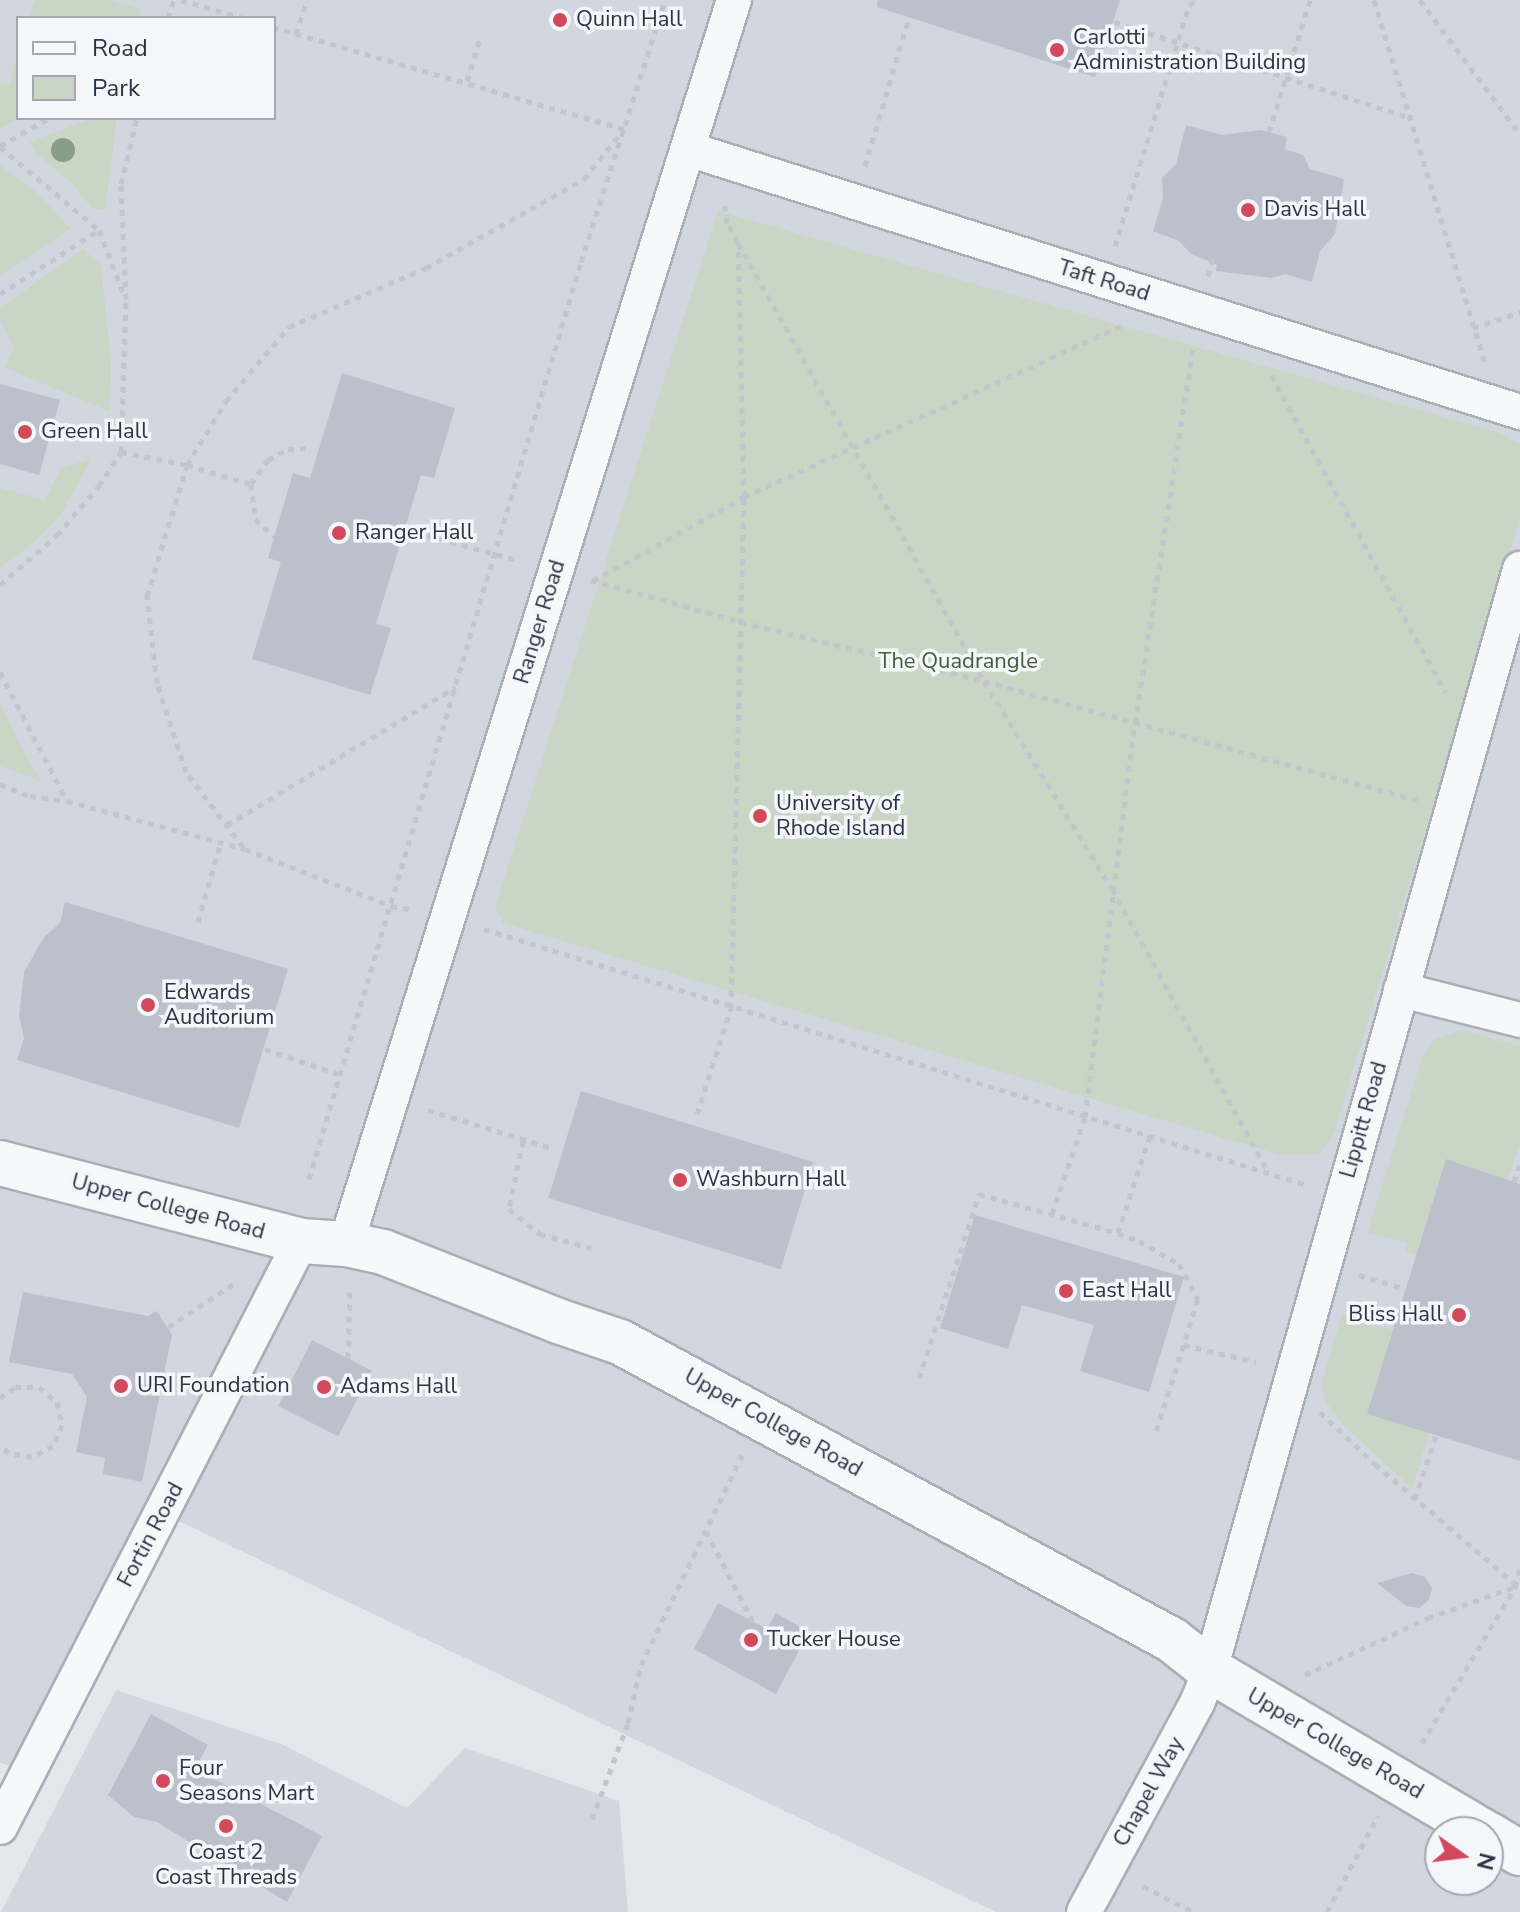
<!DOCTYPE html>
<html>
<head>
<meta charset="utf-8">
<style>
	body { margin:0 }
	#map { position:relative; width:1520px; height:1912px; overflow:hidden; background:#e4e7ec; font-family:"Nunito Sans",sans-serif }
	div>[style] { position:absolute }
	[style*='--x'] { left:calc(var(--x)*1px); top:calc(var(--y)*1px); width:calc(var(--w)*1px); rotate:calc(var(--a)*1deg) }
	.built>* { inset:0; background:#d2d6de }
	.green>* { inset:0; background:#c9d6c5 }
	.building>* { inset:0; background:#bbc0ca; transform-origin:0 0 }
	.path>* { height:5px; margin-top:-2.5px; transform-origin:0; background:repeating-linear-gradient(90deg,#c2c5cb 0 6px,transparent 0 12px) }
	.roads { filter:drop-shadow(2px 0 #a9aeb7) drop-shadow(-2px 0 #a9aeb7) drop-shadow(0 2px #a9aeb7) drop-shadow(0 -2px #a9aeb7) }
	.minor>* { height:34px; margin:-17px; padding:0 17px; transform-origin:17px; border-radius:17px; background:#f7f8fa }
	.tertiary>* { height:44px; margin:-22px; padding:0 22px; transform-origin:22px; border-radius:22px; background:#f7f8fa }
	.trees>* { width:24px; height:24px; margin:-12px; border-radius:50%; background:#899d89 }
	.dots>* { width:22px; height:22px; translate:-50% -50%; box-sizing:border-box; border:4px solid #f4f6f9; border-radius:50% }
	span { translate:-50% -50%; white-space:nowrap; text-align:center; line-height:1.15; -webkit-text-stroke:7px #f4f6f9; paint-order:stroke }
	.poi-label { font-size:22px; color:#2b3445 }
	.left { translate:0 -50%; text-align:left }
	.right { translate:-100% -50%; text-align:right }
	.street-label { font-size:22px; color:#2b3445 }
	.park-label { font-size:22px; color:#3f6138 }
	.legend { position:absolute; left:16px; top:16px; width:260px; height:104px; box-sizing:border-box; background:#f4f6f9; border:2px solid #a4a8b1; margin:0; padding:10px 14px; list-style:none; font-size:24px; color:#2b3445 }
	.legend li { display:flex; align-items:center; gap:16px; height:40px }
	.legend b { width:40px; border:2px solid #a4a8b1 }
	.north { position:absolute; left:1424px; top:1816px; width:80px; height:80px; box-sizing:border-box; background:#f4f6f9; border:2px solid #a4a8b1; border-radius:50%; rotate:104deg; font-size:22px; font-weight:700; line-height:32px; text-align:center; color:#2b3445 }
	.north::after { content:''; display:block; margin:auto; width:28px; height:36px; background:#d1495b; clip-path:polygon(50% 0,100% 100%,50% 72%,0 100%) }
</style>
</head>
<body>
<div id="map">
	<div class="built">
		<div style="clip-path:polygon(evenodd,0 0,1520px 0,1520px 1912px,996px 1912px,164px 1514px,26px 1774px,0 1762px,0 0,18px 18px,274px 18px,274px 118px,18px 118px,18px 18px,0 0,1440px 1832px,1488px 1832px,1488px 1880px,1440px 1880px,1440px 1832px)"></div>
		<div style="clip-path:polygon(116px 1690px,281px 1744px,407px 1808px,465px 1748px,619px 1801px,628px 1912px,1px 1912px)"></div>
	</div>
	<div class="green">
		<div style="clip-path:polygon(35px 0,109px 0,141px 9px,139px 18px,29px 18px)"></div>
		<div style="clip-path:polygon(18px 55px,20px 118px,0 128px,0 83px,9px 84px)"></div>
		<div style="clip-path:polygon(93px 118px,117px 118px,105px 210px,92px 208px,72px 183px,35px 153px,30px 142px)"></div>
		<div style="clip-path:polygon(0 165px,36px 192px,71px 229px,0 276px)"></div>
		<div style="clip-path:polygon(718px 211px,1500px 433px,1520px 444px,1520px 517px,1334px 1133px,1320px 1154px,1280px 1155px,503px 923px,495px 907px)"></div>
		<div style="clip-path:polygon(83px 249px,101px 265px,111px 363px,109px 411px,5px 368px,14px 347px,0 319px,0 308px)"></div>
		<div style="clip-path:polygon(91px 459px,61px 514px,34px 542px,0 568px,0 488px,45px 500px,61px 468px)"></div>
		<div style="clip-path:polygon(0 702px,17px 739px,40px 780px,0 766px)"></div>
		<div style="clip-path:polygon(1461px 1030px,1520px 1046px,1520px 1144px,1508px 1180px,1446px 1159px,1416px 1254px,1406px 1251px,1406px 1242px,1367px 1233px,1423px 1055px,1435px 1039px)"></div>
		<div style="clip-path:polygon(1342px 1315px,1393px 1330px,1429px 1433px,1412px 1488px,1342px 1424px,1325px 1400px,1321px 1384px)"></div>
	</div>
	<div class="building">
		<div style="clip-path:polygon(878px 0,1120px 0,1095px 77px,877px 7px)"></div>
		<div style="clip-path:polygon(1186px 125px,1222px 135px,1260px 130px,1287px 137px,1285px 149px,1303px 155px,1310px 169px,1344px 179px,1335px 234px,1320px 251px,1312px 282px,1285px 274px,1272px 278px,1216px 271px,1217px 265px,1190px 253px,1179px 241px,1153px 231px,1163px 198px,1162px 178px,1176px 164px)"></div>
		<div style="clip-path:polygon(342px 373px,455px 408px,434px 478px,421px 475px,376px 624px,391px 628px,370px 695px,252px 659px,281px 562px,268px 558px,293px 473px,310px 478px)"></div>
		<div style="clip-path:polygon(0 384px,60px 400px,39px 475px,0 464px)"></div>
		<div style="clip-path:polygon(65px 902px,288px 969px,239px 1128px,17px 1060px,24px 1038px,19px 1016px,24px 972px,44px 937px,60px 923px)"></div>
		<div style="left:581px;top:1091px;width:243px;height:112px;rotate:17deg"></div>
		<div style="clip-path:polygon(1446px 1159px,1520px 1184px,1520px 1461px,1367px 1414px)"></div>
		<div style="clip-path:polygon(975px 1215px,1184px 1277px,1149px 1392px,1080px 1371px,1094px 1325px,1022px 1305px,1008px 1349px,940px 1328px)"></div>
		<div style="clip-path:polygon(23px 1292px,148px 1316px,157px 1311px,172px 1335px,142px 1482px,103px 1474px,105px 1458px,76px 1452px,87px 1397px,72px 1374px,9px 1362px)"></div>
		<div style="left:312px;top:1340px;width:67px;height:74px;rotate:27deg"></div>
		<div style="clip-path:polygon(1412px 1573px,1425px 1577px,1432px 1588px,1429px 1600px,1419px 1608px,1406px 1606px,1377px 1583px)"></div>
		<div style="clip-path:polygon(718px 1603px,767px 1629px,776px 1613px,809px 1632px,776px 1694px,694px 1649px)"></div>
		<div style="clip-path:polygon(151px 1714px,208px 1745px,195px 1769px,322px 1836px,287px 1902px,157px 1822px,134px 1817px,108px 1795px)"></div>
	</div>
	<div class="path">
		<div style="--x:181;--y:0;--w:65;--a:16.2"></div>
		<div style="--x:1374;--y:0;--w:379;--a:73"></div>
		<div style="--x:1420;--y:0;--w:167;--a:53.3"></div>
		<div style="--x:168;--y:18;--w:19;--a:-72"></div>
		<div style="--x:1114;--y:22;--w:310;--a:17.9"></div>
		<div style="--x:296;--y:34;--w:36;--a:-72"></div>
		<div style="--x:467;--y:81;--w:48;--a:-73.1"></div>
		<div style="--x:1269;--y:132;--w:138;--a:-72.7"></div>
		<div style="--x:0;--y:146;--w:56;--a:-29.7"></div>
		<div style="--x:0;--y:147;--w:129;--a:40"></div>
		<div style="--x:99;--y:230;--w:70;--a:69"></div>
		<div style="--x:865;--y:166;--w:155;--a:-73.5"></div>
		<div style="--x:738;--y:243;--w:502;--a:60.68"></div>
		<div style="--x:984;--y:681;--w:244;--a:58.4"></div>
		<div style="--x:1112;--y:889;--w:323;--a:61.1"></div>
		<div style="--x:1115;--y:246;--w:252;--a:-72.9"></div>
		<div style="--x:1189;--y:5;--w:10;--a:-29"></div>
		<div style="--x:1208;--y:276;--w:23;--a:-75"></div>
		<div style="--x:0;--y:294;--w:118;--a:-32.9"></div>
		<div style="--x:1473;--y:328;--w:50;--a:-18.8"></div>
		<div style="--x:1271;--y:375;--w:362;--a:61.2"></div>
		<div style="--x:121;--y:452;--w:153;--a:-88.1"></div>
		<div style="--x:126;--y:299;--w:115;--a:-92.5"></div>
		<div style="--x:121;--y:184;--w:68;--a:-76.4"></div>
		<div style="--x:251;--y:484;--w:35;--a:83"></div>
		<div style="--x:255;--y:519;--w:26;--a:43"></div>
		<div style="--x:404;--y:529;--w:120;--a:15.4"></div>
		<div style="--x:591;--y:580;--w:156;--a:15.6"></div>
		<div style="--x:741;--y:622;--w:250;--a:13.6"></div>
		<div style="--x:984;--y:681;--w:449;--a:15.4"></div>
		<div style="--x:593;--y:581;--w:173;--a:-29.1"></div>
		<div style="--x:744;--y:497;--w:414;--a:-24.4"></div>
		<div style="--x:0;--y:585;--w:76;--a:-41.3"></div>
		<div style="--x:57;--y:535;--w:65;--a:-49.4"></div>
		<div style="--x:99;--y:486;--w:40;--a:-57.1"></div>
		<div style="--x:121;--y:452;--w:67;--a:11.1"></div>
		<div style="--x:187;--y:465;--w:67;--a:16.5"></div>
		<div style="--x:251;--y:484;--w:29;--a:-55"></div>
		<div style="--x:268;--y:460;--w:23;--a:-29"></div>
		<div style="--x:288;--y:449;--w:20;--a:-3"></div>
		<div style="--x:0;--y:672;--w:145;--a:62.6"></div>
		<div style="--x:0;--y:784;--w:32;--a:22"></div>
		<div style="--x:30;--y:796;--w:37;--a:8"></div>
		<div style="--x:67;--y:801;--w:184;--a:15.1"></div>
		<div style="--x:245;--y:849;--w:157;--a:21.3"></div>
		<div style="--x:391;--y:906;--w:22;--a:10"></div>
		<div style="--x:227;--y:825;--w:267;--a:-31.1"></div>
		<div style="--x:243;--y:847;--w:94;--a:-127.2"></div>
		<div style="--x:186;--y:772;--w:94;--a:-108"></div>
		<div style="--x:157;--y:683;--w:88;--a:-96.6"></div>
		<div style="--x:147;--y:596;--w:137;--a:-73"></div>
		<div style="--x:187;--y:465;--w:75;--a:-58.6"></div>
		<div style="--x:226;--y:401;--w:97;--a:-49.6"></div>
		<div style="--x:289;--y:327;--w:149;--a:-23.3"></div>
		<div style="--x:426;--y:268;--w:181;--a:-29.4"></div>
		<div style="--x:584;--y:179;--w:64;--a:-51.3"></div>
		<div style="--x:624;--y:129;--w:365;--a:-163.8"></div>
		<div style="--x:198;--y:922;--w:83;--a:-74"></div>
		<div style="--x:484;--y:929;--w:862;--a:17.28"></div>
		<div style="--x:265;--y:1049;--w:77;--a:18.9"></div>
		<div style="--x:428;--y:1110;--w:127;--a:17"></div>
		<div style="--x:549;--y:1147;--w:27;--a:-167"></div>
		<div style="--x:523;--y:1141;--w:69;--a:101.6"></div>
		<div style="--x:509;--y:1209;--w:40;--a:39"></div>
		<div style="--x:540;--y:1234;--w:53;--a:15.4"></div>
		<div style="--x:697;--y:1114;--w:111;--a:-72.2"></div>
		<div style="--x:731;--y:1008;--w:511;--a:-88.54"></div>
		<div style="--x:744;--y:497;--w:255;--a:-91.3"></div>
		<div style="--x:738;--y:242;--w:22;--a:-120"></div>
		<div style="--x:727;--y:223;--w:24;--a:-97"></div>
		<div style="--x:309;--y:1179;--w:956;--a:-73.48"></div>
		<div style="--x:581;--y:262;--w:275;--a:-72.2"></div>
		<div style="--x:1514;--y:1182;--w:20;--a:-72"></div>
		<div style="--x:1052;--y:1214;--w:102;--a:-71.2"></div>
		<div style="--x:1085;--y:1117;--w:397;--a:-82.8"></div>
		<div style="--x:1135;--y:723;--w:379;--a:-81.2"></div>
		<div style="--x:1118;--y:1233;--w:103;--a:-71.9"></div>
		<div style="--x:1359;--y:1275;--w:48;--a:16.9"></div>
		<div style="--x:168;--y:1327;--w:80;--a:-33.3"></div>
		<div style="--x:1184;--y:1345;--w:74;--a:13.3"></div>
		<div style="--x:348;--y:1358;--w:71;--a:-88.4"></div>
		<div style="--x:919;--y:1378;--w:194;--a:-71.9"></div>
		<div style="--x:979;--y:1194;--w:144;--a:15.7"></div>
		<div style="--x:1118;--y:1233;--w:22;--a:21"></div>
		<div style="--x:1139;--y:1241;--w:46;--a:29.9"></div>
		<div style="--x:1179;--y:1264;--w:40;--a:62"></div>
		<div style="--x:1198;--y:1299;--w:139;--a:107.5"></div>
		<div style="--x:0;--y:1398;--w:19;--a:-36"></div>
		<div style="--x:15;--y:1387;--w:24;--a:0"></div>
		<div style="--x:39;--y:1387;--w:23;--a:40"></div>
		<div style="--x:57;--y:1402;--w:24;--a:78"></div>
		<div style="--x:62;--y:1425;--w:23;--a:113"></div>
		<div style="--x:53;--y:1446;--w:24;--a:152"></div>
		<div style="--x:32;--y:1457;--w:23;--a:-170"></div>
		<div style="--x:9;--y:1453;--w:11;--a:-142"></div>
		<div style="--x:1320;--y:1412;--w:76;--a:43.4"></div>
		<div style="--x:1375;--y:1464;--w:191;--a:40.5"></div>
		<div style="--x:1415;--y:1499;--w:67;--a:-71.8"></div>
		<div style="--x:706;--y:1531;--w:102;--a:62.7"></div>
		<div style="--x:1305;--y:1675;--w:136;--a:-24.9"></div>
		<div style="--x:1428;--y:1618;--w:95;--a:-19.8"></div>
		<div style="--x:1422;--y:1743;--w:182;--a:-59.2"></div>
		<div style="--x:1515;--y:1587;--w:20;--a:-75"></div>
		<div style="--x:592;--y:1819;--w:103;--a:-69.4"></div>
		<div style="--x:628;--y:1723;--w:59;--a:-77.4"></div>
		<div style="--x:641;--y:1665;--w:233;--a:-64.3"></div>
		<div style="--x:1143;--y:1886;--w:56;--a:27.5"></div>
		<div style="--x:1327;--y:1912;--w:109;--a:-62"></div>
	</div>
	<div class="roads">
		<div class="minor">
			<div style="--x:688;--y:149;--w:873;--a:17.54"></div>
			<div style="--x:1401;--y:990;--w:123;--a:14.1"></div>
			<div style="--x:346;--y:1244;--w:1303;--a:-72.68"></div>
			<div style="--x:0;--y:1827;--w:659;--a:-62.81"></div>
			<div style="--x:1084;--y:1912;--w:238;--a:-61.6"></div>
			<div style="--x:1197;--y:1703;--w:35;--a:-68"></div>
			<div style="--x:1210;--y:1670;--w:1144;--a:-74.27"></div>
		</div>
		<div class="tertiary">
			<div style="--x:0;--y:1163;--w:311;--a:14.5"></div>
			<div style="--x:301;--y:1241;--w:45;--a:3.8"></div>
			<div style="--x:346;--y:1244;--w:38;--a:12"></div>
			<div style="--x:383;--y:1252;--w:188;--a:21.5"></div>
			<div style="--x:558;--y:1321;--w:65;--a:18.7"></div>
			<div style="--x:620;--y:1342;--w:627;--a:28.36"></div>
			<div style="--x:1172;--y:1640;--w:48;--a:38.3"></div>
			<div style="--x:1210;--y:1670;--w:318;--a:30.6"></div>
			<div style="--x:1488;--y:1834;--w:37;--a:31"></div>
		</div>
	</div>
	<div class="trees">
		<div style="left:63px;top:150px"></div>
	</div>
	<div class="dots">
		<div style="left:560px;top:20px;background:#d1495b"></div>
		<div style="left:1057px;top:50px;background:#d1495b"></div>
		<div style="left:1248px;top:210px;background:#d1495b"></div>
		<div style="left:25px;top:432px;background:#d1495b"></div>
		<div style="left:339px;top:533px;background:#d1495b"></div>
		<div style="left:760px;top:816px;background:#d1495b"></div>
		<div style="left:148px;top:1005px;background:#d1495b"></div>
		<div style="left:680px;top:1180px;background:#d1495b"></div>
		<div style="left:1066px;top:1291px;background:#d1495b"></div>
		<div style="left:1459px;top:1315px;background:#d1495b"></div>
		<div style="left:121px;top:1386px;background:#d1495b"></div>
		<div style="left:324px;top:1387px;background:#d1495b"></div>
		<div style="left:751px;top:1640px;background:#d1495b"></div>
		<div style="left:163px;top:1781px;background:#d1495b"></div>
		<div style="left:226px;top:1826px;background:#d1495b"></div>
	</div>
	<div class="poi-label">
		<span class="left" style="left:576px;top:20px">Quinn Hall</span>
		<span class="left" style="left:1073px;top:50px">Carlotti<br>Administration Building</span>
		<span class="left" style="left:1264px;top:210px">Davis Hall</span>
		<span class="left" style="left:41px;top:432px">Green Hall</span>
		<span class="left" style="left:355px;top:533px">Ranger Hall</span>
		<span class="left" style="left:776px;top:816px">University of<br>Rhode Island</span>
		<span class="left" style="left:164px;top:1005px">Edwards<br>Auditorium</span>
		<span class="left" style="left:696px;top:1180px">Washburn Hall</span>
		<span class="left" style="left:1082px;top:1291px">East Hall</span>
		<span class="right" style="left:1443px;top:1315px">Bliss Hall</span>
		<span class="left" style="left:137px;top:1386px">URI Foundation</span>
		<span class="left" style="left:340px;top:1387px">Adams Hall</span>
		<span class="left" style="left:767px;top:1640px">Tucker House</span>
		<span class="left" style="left:179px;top:1781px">Four<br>Seasons Mart</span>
		<span style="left:226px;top:1865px">Coast 2<br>Coast Threads</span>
	</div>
	<div class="street-label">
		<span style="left:1104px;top:281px;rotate:17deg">Taft Road</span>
		<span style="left:540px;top:622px;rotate:-73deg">Ranger Road</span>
		<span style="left:1364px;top:1120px;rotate:-74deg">Lippitt Road</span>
		<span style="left:168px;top:1207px;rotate:15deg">Upper College Road</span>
		<span style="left:773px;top:1423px;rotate:29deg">Upper College Road</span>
		<span style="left:151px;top:1535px;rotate:-62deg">Fortin Road</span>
		<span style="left:1335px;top:1744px;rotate:30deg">Upper College Road</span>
		<span style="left:1149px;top:1792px;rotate:-61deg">Chapel Way</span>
	</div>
	<div class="park-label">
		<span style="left:958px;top:662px">The Quadrangle</span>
	</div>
	<ul class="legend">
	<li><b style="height:10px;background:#f7f8fa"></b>Road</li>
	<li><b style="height:22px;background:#c9d6c5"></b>Park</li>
	</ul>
	<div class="north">N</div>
</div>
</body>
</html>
